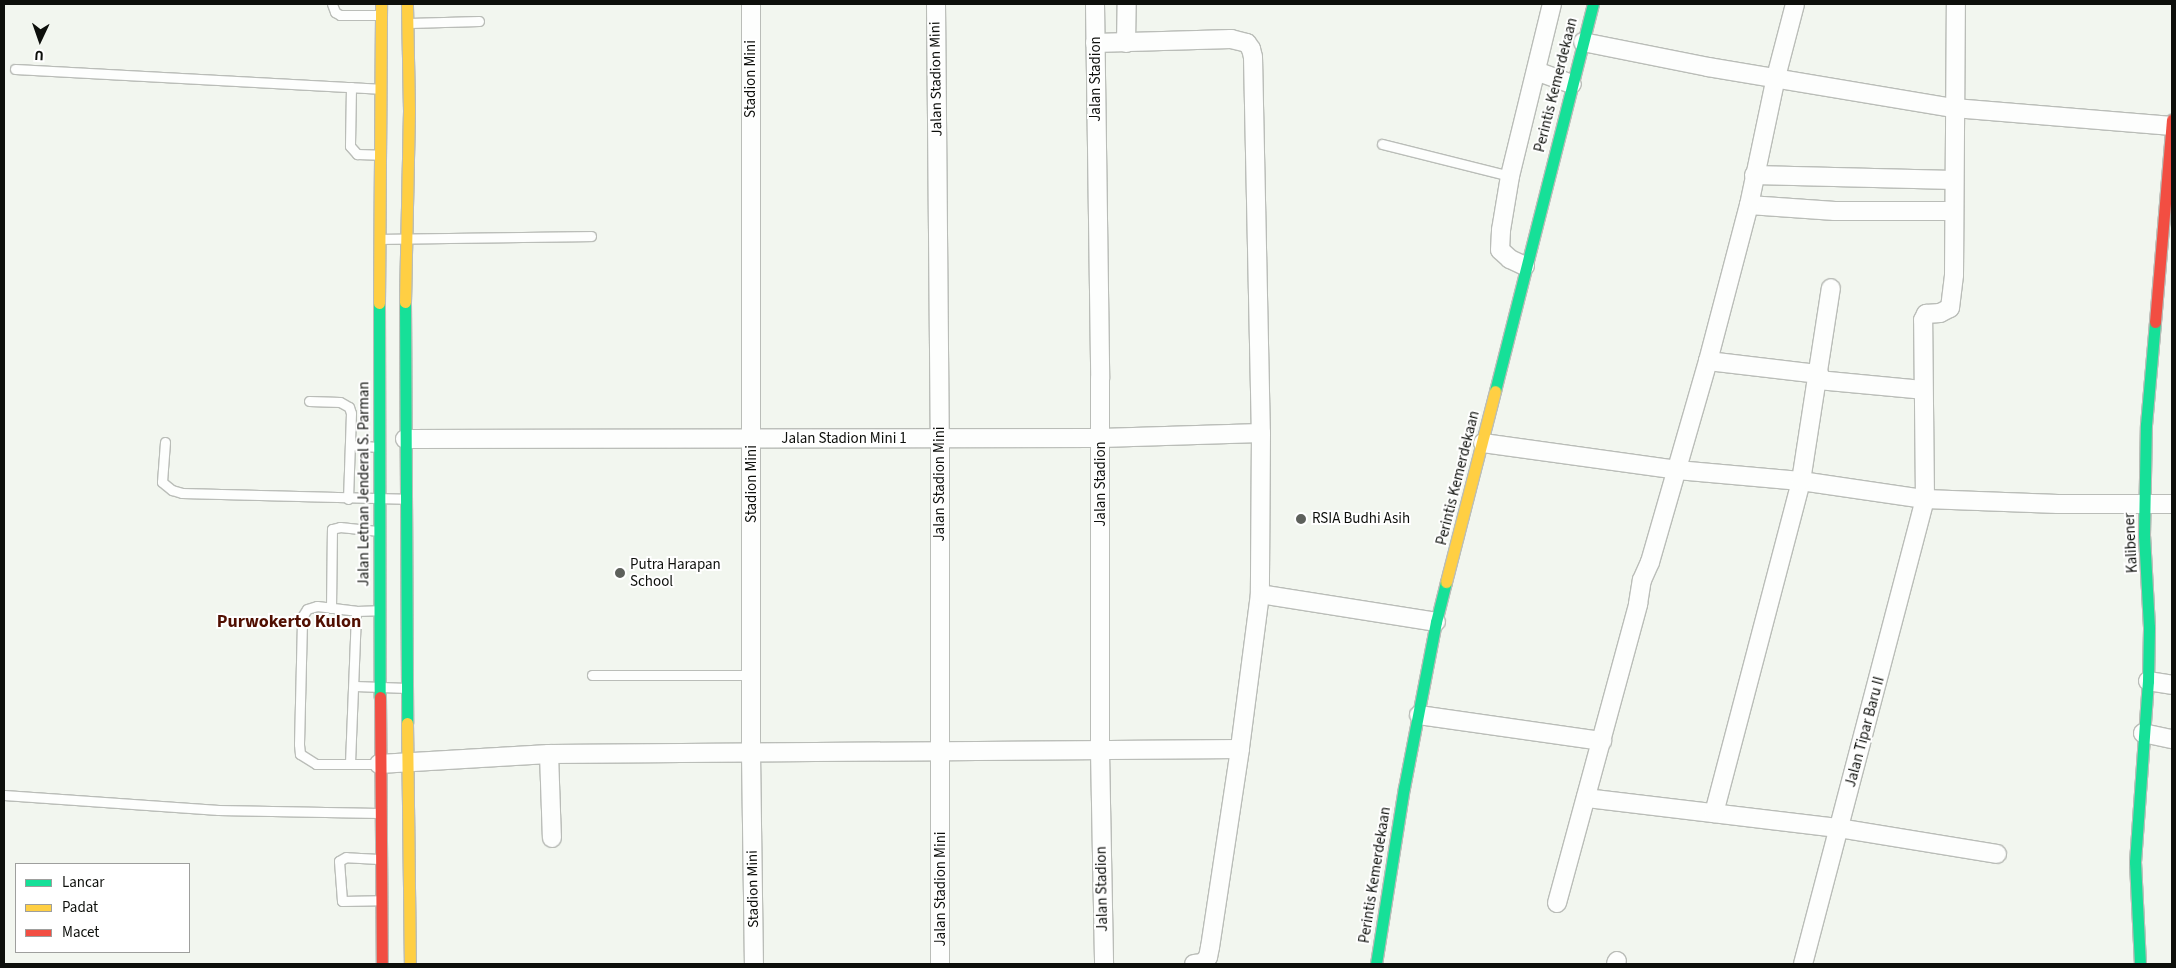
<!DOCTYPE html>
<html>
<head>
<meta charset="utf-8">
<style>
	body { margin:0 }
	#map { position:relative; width:2176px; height:968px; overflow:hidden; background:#f2f6ef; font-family:"Source Sans 3",sans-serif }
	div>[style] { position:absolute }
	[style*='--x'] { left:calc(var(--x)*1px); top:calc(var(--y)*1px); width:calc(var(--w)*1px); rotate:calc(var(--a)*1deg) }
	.roads { filter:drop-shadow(1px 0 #babdb8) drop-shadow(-1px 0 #babdb8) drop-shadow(0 1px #babdb8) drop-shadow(0 -1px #babdb8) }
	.lane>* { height:9px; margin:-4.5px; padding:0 4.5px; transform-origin:4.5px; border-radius:4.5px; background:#fdfefd }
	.street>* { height:18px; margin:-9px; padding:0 9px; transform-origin:9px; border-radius:9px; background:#fdfefd }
	.fast>* { height:11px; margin:-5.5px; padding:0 5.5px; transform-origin:5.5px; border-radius:5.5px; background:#16e098 }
	.slow>* { height:11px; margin:-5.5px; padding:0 5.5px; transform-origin:5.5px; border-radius:5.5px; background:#ffcf43 }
	.jam>* { height:11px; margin:-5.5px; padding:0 5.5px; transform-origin:5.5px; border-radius:5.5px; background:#f24e42 }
	.dots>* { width:14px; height:14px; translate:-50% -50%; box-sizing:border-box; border:2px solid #fff; border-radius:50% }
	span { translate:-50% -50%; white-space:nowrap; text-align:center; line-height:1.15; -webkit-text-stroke:4px #fff; paint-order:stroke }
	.street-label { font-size:15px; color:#0d0f0b }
	.poi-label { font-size:15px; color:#0d0f0b }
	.left { translate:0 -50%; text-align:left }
	.quarter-label { font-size:18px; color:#510f01; font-weight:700 }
	.frame { position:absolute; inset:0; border:5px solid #0d0f0b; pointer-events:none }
	.legend { position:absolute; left:15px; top:863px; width:175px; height:90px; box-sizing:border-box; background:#fff; border:1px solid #9e9f9d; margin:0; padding:6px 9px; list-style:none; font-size:15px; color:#0d0f0b }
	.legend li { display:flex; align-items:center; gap:10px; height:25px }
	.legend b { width:25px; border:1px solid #9e9f9d }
	.north { position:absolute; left:15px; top:15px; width:50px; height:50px; -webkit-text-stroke:4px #fff; paint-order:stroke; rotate:183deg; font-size:14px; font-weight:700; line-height:20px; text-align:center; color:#0d0f0b }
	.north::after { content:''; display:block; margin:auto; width:18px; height:22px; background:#0d0f0b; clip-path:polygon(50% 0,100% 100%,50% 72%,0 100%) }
</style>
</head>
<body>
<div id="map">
	<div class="roads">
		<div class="lane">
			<div style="--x:332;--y:4;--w:9;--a:69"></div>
			<div style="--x:335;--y:12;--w:6;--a:31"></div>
			<div style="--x:340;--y:15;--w:41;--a:0"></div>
			<div style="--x:409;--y:23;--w:70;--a:-1.6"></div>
			<div style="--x:15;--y:69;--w:365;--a:3.1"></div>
			<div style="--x:351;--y:87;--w:59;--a:91"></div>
			<div style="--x:350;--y:146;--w:11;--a:49"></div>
			<div style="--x:357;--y:154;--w:23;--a:2"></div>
			<div style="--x:1382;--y:144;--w:132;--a:14"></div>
			<div style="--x:380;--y:239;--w:211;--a:-0.8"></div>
			<div style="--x:309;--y:401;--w:31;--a:2"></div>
			<div style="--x:340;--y:402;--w:10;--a:29"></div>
			<div style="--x:349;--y:407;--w:6;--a:72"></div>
			<div style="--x:351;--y:413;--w:86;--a:92"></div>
			<div style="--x:165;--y:442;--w:40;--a:94.3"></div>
			<div style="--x:162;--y:482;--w:13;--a:39"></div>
			<div style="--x:172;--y:490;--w:10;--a:17"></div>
			<div style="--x:182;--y:493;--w:223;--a:1.5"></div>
			<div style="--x:350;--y:445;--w:28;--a:4"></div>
			<div style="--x:331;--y:608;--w:79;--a:-89.3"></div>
			<div style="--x:332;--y:529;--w:8;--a:-14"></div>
			<div style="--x:340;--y:527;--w:37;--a:6"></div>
			<div style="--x:592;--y:675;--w:159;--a:0"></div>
			<div style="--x:355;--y:686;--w:52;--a:2.2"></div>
			<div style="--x:350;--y:763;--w:152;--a:-87.7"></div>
			<div style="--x:379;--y:764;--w:63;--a:180"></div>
			<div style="--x:316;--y:764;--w:19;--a:-148"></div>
			<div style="--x:300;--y:754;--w:10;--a:-96"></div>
			<div style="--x:299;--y:744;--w:127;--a:-88.6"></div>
			<div style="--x:302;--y:617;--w:9;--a:-58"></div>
			<div style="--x:307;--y:609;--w:10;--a:-17"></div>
			<div style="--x:317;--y:606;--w:39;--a:7"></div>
			<div style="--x:356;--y:611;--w:23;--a:-2"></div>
			<div style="--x:4;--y:795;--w:215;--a:4"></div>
			<div style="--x:218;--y:810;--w:161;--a:1.1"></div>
			<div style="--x:379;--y:859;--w:33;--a:-177"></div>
			<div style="--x:346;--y:857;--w:8;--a:150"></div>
			<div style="--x:339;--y:861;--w:40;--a:85.7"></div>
			<div style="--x:342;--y:901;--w:39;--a:-1"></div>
		</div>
		<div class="street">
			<div style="--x:751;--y:4;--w:749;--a:90"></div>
			<div style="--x:751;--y:753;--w:211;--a:89.2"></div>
			<div style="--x:936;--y:4;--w:434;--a:89.5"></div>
			<div style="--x:940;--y:438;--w:526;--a:90"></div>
			<div style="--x:1095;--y:4;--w:375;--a:89.2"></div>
			<div style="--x:1100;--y:379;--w:372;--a:90"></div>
			<div style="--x:1100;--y:751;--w:213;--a:88.9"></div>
			<div style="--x:1583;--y:42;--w:127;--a:11.3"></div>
			<div style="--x:1708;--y:67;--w:249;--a:9.5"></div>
			<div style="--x:1954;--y:108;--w:219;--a:4.7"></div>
			<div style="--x:1095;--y:43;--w:136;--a:-1.7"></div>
			<div style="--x:1231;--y:39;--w:16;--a:14"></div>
			<div style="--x:1247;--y:43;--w:7;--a:56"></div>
			<div style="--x:1251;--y:49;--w:8;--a:76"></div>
			<div style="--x:1253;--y:57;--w:376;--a:88.8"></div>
			<div style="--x:1261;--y:433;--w:161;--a:90.4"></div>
			<div style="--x:1260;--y:594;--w:156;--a:97.4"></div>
			<div style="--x:1240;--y:749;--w:200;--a:98.6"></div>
			<div style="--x:1210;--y:947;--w:10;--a:101"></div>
			<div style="--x:1208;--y:957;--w:8;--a:130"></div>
			<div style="--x:1203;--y:963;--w:9;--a:174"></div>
			<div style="--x:1126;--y:43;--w:39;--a:-89"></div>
			<div style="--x:1536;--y:71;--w:38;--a:20"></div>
			<div style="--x:1754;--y:175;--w:200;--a:1.4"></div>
			<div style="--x:1749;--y:205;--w:86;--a:4"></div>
			<div style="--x:1835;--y:211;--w:119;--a:0"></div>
			<div style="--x:1525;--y:266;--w:17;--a:-155"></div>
			<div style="--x:1510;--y:259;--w:13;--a:-138"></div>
			<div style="--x:1500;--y:250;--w:20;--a:-87"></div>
			<div style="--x:1501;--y:230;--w:55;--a:-80.5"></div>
			<div style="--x:1510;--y:176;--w:177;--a:-76.3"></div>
			<div style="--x:1708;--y:361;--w:112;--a:6.7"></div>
			<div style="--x:1818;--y:380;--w:105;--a:5.4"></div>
			<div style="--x:405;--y:439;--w:696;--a:-0.08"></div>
			<div style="--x:1101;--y:438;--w:160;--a:-1.8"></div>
			<div style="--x:1483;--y:443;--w:196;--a:7.9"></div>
			<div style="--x:1677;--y:470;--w:124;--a:5.1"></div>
			<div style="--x:1801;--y:481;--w:125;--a:8.3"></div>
			<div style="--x:1925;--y:499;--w:133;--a:2.2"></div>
			<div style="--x:2058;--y:504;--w:114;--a:0"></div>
			<div style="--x:1260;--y:594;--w:178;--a:9"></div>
			<div style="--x:2148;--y:681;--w:24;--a:9"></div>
			<div style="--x:1419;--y:715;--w:185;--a:8.1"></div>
			<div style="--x:2143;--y:733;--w:30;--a:12"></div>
			<div style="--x:549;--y:754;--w:84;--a:88"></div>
			<div style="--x:379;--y:764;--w:170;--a:-3.4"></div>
			<div style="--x:549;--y:754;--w:691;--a:-0.41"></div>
			<div style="--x:1586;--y:798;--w:255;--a:6.8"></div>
			<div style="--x:1839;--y:828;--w:160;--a:9.3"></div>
			<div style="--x:1714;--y:813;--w:343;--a:-75.3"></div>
			<div style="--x:1801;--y:481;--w:195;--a:-81.2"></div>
			<div style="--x:1557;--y:903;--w:310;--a:-74.8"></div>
			<div style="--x:1638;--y:604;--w:24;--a:-81"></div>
			<div style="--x:1642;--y:580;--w:20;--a:-66"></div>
			<div style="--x:1650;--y:562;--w:209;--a:-73.9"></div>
			<div style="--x:1708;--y:361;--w:161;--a:-75.3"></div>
			<div style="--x:1749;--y:205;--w:131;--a:-78.1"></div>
			<div style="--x:1776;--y:77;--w:75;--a:-75.4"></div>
			<div style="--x:1616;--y:964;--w:3;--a:-72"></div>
			<div style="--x:1803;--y:964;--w:481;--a:-75.3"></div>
			<div style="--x:1925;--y:499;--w:179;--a:-90.6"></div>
			<div style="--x:1923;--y:320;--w:7;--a:-63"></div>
			<div style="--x:1926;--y:314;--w:14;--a:-4"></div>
			<div style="--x:1940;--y:313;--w:11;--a:-27"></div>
			<div style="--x:1950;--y:308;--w:33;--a:-83"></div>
			<div style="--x:1954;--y:275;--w:271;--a:-89.6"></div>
		</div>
		<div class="fast">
			<div style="--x:405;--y:302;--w:421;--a:89.7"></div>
			<div style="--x:379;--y:303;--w:394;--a:89.9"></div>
			<div style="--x:1495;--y:391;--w:399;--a:-75.8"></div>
			<div style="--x:1376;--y:964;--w:178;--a:-81"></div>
			<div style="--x:1404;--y:788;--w:169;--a:-79.1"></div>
			<div style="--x:1436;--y:622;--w:41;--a:-76"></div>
			<div style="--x:2140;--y:964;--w:102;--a:-92.8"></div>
			<div style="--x:2135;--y:862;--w:181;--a:-85.9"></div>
			<div style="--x:2148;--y:681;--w:54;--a:-88.9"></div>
			<div style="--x:2149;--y:627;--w:92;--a:-93.1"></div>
			<div style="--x:2144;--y:535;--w:110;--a:-89"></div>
			<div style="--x:2146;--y:425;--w:103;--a:-85"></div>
		</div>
		<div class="slow">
			<div style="--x:405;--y:302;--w:192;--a:-88.8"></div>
			<div style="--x:409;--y:110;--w:106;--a:-91.1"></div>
			<div style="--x:379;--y:303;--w:299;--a:-89.6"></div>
			<div style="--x:1446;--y:582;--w:197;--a:-75.6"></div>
			<div style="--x:407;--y:723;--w:241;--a:89.3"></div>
		</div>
		<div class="jam">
			<div style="--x:2155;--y:322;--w:203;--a:-85.2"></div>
			<div style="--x:380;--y:697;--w:267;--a:89.6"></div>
		</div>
	</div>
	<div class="dots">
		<div style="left:1301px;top:519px;background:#5d605b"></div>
		<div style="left:620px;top:573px;background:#5d605b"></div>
	</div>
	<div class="street-label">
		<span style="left:751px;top:79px;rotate:-90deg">Stadion Mini</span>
		<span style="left:936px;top:79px;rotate:-91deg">Jalan Stadion Mini</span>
		<span style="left:1096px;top:79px;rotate:-90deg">Jalan Stadion</span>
		<span style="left:1556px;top:85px;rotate:-76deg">Perintis Kemerdekaan</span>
		<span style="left:844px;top:439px">Jalan Stadion Mini 1</span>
		<span style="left:1458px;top:478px;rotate:-76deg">Perintis Kemerdekaan</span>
		<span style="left:364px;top:484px;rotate:-90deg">Jalan Letnan Jenderal S. Parman</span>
		<span style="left:752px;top:484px;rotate:-90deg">Stadion Mini</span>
		<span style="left:940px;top:484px;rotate:-90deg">Jalan Stadion Mini</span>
		<span style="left:1101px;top:484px;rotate:-90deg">Jalan Stadion</span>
		<span style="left:2131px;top:543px;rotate:-93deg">Kalibener</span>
		<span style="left:1865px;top:732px;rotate:-75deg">Jalan Tipar Baru II</span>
		<span style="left:1375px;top:875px;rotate:-81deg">Perintis Kemerdekaan</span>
		<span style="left:753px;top:889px;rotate:-91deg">Stadion Mini</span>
		<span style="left:941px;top:889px;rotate:-90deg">Jalan Stadion Mini</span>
		<span style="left:1102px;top:889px;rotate:-91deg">Jalan Stadion</span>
	</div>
	<div class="poi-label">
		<span class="left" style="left:1312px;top:519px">RSIA Budhi Asih</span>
		<span class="left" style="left:630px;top:573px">Putra Harapan<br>School</span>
	</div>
	<div class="quarter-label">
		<span style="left:289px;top:622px">Purwokerto Kulon</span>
	</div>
	<div class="frame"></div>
	<ul class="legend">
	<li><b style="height:6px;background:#16e098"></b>Lancar</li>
	<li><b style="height:6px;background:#ffcf43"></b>Padat</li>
	<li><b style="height:6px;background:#f24e42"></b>Macet</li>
	</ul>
	<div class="north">U</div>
</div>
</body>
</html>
